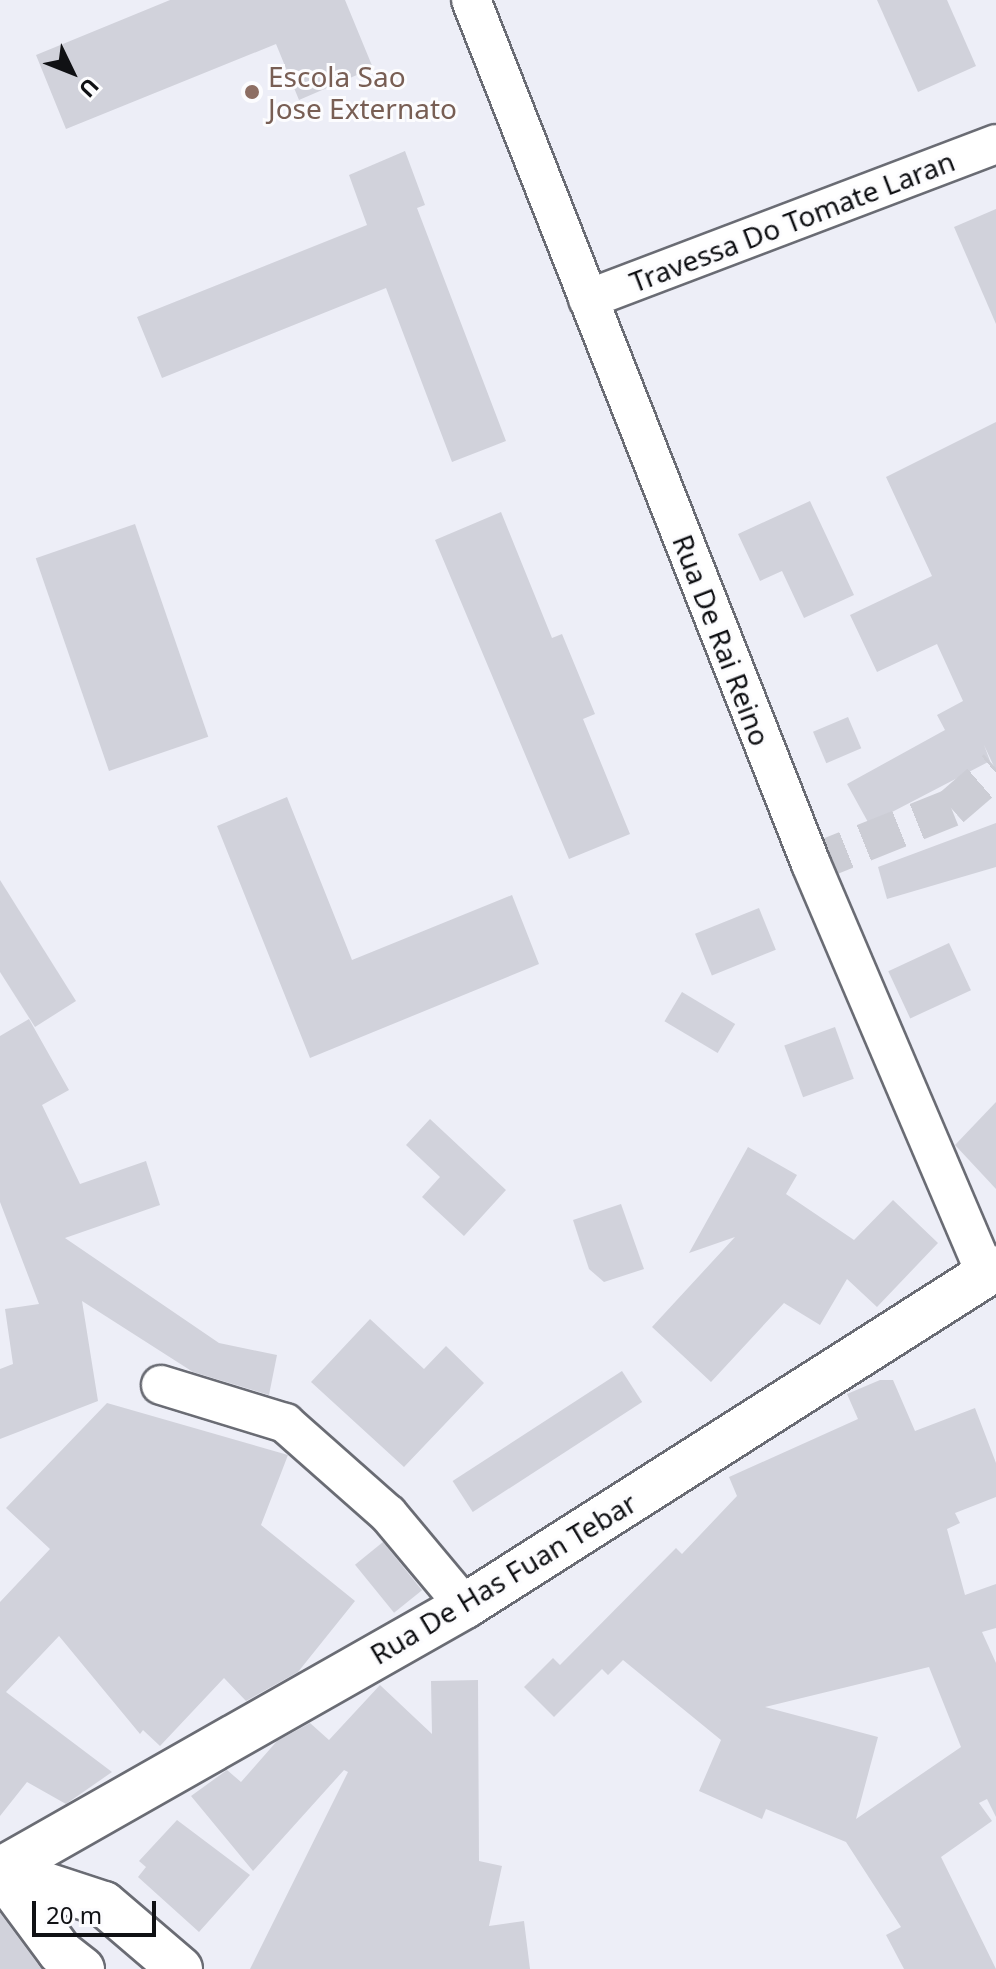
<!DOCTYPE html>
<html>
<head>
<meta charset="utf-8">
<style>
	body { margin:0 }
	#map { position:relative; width:996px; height:1969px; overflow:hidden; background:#edeef7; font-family:"Noto Sans",sans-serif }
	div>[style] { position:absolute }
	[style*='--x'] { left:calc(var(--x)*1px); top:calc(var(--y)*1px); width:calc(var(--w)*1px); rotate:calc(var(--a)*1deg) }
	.building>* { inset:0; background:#d1d2db; transform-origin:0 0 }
	.minor-tunnel>* { height:38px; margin-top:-19px; transform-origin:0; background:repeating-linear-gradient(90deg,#cccdd5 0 38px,transparent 0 57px) }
	.roads { filter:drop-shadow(2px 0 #6a6c74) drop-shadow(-2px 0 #6a6c74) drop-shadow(0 2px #6a6c74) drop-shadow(0 -2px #6a6c74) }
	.minor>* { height:38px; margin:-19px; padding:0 19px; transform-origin:19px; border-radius:19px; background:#fff }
	.tertiary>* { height:44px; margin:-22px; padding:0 22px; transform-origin:22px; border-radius:22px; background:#fff }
	.secondary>* { height:44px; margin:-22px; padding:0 22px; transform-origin:22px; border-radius:22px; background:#fff }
	.dots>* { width:22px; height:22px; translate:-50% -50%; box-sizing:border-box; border:4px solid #fcfcfe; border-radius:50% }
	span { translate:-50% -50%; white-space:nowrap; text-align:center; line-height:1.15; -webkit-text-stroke:6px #fcfcfe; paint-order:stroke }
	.education-label { font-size:28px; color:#785e54 }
	.left { translate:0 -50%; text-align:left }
	.street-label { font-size:28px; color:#101114 }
	.north { position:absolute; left:32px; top:32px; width:80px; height:80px; -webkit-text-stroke:6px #fcfcfe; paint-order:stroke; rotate:133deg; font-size:22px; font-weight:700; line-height:32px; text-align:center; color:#101114 }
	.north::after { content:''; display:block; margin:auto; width:28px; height:36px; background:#101114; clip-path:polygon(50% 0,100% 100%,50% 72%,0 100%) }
	.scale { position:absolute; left:32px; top:1901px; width:124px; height:36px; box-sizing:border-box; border:4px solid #101114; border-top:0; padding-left:10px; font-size:24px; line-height:28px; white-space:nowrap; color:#101114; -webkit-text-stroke:6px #fcfcfe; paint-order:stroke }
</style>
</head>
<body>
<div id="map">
	<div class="building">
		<div style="clip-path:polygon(170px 0,345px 0,373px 68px,299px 100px,276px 44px,66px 129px,36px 55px)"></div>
		<div style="clip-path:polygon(877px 0,947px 0,976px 66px,918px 92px)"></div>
		<div style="clip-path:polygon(405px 151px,425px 205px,417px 208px,506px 441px,452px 462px,386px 288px,162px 378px,137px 317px,367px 225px,349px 175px)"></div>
		<div style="clip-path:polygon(996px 209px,996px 324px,954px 227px)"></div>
		<div style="clip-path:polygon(996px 422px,996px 771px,984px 745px,990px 761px,869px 824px,847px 784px,945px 730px,937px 715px,963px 701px,937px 644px,877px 672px,850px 615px,932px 576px,886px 477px)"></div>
		<div style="clip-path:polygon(810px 501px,854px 595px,804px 618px,782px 571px,760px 581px,738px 534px)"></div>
		<div style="clip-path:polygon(501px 512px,552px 638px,562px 634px,595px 714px,583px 719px,630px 834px,569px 859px,435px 540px)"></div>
		<div style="left:135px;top:524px;width:225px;height:105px;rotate:71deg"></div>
		<div style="left:848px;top:717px;width:34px;height:38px;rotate:67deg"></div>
		<div style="clip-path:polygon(287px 797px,352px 960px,512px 895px,539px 964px,310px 1058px,217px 826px)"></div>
		<div style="clip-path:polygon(996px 823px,996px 867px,887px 899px,878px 867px)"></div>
		<div style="clip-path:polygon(0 880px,76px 1001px,35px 1027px,0 972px)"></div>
		<div style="left:759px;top:908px;width:45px;height:69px;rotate:68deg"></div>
		<div style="left:949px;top:943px;width:52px;height:67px;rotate:65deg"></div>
		<div style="left:682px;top:992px;width:62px;height:34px;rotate:31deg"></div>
		<div style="clip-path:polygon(29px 1019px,69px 1090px,42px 1105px,80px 1184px,146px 1161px,160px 1205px,65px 1238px,219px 1343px,277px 1355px,269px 1395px,193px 1372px,82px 1301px,98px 1401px,0 1439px,0 1369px,13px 1364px,5px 1309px,39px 1304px,0 1202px,0 1036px)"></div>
		<div style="left:835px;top:1027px;width:55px;height:54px;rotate:70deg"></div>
		<div style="clip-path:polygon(996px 1102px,996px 1189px,955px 1145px)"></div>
		<div style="clip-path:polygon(430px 1119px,506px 1190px,464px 1236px,422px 1197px,440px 1177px,406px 1145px)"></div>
		<div style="clip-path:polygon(748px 1147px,797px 1175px,786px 1194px,854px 1240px,893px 1200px,938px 1243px,877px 1307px,847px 1279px,820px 1325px,784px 1303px,711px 1382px,652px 1327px,735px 1237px,689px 1253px)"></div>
		<div style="clip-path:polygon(621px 1204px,644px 1269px,604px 1282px,589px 1269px,573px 1220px)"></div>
		<div style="clip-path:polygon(370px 1319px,424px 1369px,446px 1346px,484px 1383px,404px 1467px,311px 1382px)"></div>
		<div style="left:622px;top:1371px;width:37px;height:202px;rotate:57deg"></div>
		<div style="clip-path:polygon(evenodd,880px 1380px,893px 1380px,915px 1431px,975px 1408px,996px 1463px,996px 1497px,955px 1513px,960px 1523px,947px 1529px,965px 1595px,996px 1584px,996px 1628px,982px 1632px,996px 1663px,996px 1817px,987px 1799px,979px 1803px,992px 1821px,941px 1857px,996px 1969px,904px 1969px,886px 1935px,901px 1927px,846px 1842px,766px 1809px,762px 1819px,699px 1791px,721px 1740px,623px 1660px,608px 1675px,602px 1669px,554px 1717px,524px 1687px,553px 1658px,560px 1665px,676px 1548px,682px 1554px,737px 1496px,729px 1477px,858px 1419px,847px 1394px,880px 1380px,929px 1667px,961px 1747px,856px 1819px,878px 1737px,765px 1707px,929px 1667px)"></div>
		<div style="clip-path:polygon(107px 1403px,288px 1455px,261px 1525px,355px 1601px,298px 1672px,246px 1701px,224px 1678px,160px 1746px,143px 1730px,140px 1734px,59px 1636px,6px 1692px,112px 1772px,66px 1804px,27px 1782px,0 1816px,0 1602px,50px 1549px,6px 1508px)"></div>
		<div style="left:383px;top:1542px;width:62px;height:36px;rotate:51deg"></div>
		<div style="clip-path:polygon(478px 1680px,479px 1861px,502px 1866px,489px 1926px,524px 1921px,530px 1969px,250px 1969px,348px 1772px,344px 1770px,253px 1871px,191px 1796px,227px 1770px,241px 1782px,277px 1741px,310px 1723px,329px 1740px,380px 1685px,432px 1734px,431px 1681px)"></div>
		<div style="clip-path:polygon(177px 1820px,250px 1875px,199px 1932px,138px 1877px,146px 1867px,139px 1861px)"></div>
		<div style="clip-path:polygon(0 1913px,40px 1967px,42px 1969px,0 1969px)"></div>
	</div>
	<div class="minor-tunnel">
		<div style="--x:811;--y:864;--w:151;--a:-21.8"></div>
		<div style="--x:951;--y:808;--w:60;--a:-40.9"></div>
	</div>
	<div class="roads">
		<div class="minor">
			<div style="--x:471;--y:0;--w:928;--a:68.52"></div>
			<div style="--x:811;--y:864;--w:446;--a:66.9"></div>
			<div style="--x:588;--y:299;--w:436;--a:-20.8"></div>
			<div style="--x:161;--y:1385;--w:130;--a:17"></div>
			<div style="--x:285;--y:1423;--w:137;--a:41.5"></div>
			<div style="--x:388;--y:1514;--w:120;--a:50.1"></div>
		</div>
		<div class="tertiary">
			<div style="--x:0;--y:1870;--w:535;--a:-29.59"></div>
			<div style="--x:465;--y:1606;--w:629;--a:-32.48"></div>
		</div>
		<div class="secondary">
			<div style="--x:0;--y:1870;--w:109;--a:18.1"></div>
			<div style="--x:104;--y:1904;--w:100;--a:40.5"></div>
			<div style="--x:0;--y:1871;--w:101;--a:53.5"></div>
			<div style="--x:60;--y:1952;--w:28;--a:38"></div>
		</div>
	</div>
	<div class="dots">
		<div style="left:252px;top:92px;background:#8d6e63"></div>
	</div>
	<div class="education-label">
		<span class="left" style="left:268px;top:92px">Escola Sao<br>Jose Externato</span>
	</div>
	<div class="street-label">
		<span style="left:792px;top:221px;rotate:-21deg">Travessa Do Tomate Laran</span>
		<span style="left:722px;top:640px;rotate:69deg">Rua De Rai Reino</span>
		<span style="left:503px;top:1578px;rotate:-31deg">Rua De Has Fuan Tebar</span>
	</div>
	<div class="north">U</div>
	<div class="scale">20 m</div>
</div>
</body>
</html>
